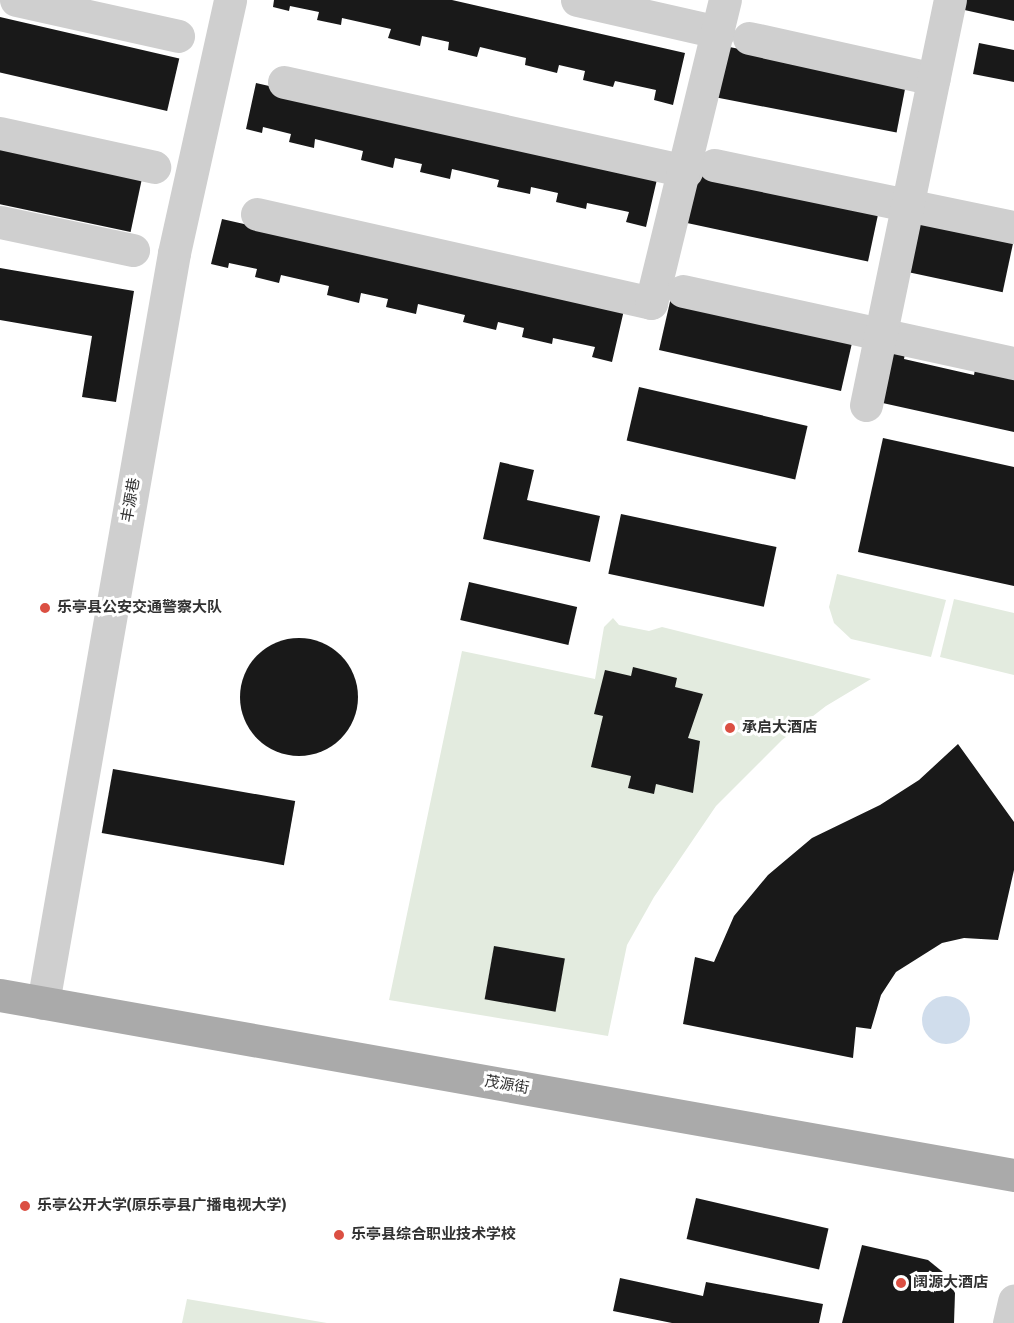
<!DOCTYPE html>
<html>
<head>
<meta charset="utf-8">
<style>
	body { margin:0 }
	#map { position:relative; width:1014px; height:1323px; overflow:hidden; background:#fff; font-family:"Fira Sans Condensed","Noto Sans SC",sans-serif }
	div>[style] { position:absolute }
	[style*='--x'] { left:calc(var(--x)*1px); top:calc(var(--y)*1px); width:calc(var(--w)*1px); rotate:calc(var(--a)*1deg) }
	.green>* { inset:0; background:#e3ebdf }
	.water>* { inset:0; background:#d0ddec }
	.round { border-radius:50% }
	.building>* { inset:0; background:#191919; transform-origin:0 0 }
	.minor>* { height:33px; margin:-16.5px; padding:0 16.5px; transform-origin:16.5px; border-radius:16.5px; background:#cfcfcf }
	.major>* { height:33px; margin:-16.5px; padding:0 16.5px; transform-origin:16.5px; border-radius:16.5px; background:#aaa }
	.dots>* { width:16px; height:16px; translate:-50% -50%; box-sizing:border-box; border:3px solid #fff; border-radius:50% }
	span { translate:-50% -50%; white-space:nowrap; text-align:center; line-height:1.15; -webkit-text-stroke:6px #fff; paint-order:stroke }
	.street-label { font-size:15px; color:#323232 }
	.poi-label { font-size:15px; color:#323232; font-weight:700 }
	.left { translate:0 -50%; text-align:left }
</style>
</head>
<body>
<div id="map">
	<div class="green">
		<div style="clip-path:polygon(837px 574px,946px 600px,931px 657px,851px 639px,834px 623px,829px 607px)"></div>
		<div style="clip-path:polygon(954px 599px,1014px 613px,1014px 675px,940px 657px)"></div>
		<div style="clip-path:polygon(613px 618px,619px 625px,649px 631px,662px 627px,871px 679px,826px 706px,782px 740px,716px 806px,654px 897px,627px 945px,608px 1036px,389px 1000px,462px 651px,595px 679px,604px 627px)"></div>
		<div style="clip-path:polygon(187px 1299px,327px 1323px,182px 1323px)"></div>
	</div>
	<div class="water">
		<div class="round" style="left:922px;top:996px;width:48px;height:48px"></div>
	</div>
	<div class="building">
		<div style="clip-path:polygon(274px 0,452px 0,685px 53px,673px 105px,654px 100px,656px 90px,615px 81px,613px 87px,583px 80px,585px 71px,559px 65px,557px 73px,525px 65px,526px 58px,480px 47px,477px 57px,448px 50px,449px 42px,422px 36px,420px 46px,388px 38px,391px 29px,342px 18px,341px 25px,317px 20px,319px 12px,290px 6px,289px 11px,273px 7px)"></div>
		<div style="clip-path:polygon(962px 0,1014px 0,1014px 21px,960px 9px)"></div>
		<div style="left:0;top:17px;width:184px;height:54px;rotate:13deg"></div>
		<div style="clip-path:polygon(979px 43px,1014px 50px,1014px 82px,973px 74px)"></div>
		<div style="left:719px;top:45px;width:191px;height:52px;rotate:11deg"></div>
		<div style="clip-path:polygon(256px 83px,658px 175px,646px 227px,626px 222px,629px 212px,587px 203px,586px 209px,556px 202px,558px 193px,531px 187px,530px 194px,497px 187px,499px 180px,452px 169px,450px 179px,420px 172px,422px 164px,395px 158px,393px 168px,361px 160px,363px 151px,315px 139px,314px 148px,289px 142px,291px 134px,263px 127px,262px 133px,246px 129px)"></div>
		<div style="left:0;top:149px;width:145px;height:54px;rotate:12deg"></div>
		<div style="left:692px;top:171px;width:191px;height:52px;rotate:12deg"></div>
		<div style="left:908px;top:218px;width:108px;height:53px;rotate:12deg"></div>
		<div style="clip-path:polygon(222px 219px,624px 310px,612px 362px,592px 357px,595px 347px,553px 338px,552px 344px,522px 337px,524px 328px,498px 322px,496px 330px,463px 322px,465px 315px,418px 304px,416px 314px,386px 307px,388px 299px,361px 293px,359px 303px,327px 295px,329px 286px,281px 275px,279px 283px,255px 277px,257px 269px,229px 263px,228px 268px,211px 264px)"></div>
		<div style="clip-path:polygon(0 268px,134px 291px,116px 402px,82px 397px,92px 336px,0 320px)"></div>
		<div style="clip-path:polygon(672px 293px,852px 343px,841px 391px,659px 350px)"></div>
		<div style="clip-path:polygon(882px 343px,906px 348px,904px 359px,974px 375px,976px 364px,1014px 372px,1014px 432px,869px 400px)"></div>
		<div style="left:639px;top:387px;width:173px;height:55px;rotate:13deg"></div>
		<div style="clip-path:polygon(883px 438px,1014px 467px,1014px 586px,858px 552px)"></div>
		<div style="clip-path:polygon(500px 462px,534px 470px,527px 500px,600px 516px,590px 562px,483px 539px)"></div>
		<div style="left:621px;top:514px;width:159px;height:61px;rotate:12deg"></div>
		<div style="left:469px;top:582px;width:111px;height:39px;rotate:13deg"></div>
		<div class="round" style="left:240px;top:638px;width:118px;height:118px"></div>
		<div style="clip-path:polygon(633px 667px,677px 678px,675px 687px,703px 694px,688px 738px,700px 741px,693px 793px,656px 784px,654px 794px,628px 788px,631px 776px,591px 767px,603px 716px,594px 714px,605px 670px,631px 676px)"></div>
		<div style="clip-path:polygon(958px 744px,1014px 822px,1014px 870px,998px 940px,964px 938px,942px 943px,896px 972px,881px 995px,871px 1029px,856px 1027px,853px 1058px,683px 1024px,695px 957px,714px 962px,734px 916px,768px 875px,812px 838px,880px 805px,919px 780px)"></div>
		<div style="left:113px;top:769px;width:185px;height:65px;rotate:10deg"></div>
		<div style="left:494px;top:946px;width:72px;height:54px;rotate:10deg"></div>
		<div style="left:696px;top:1198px;width:136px;height:42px;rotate:13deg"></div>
		<div style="clip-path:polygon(862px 1245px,928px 1260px,944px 1273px,955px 1293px,954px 1323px,842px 1323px)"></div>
		<div style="clip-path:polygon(620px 1278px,703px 1296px,706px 1282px,823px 1304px,819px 1323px,672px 1323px,613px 1311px)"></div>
	</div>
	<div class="minor">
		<div style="--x:16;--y:0;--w:166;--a:12.5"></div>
		<div style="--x:577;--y:0;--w:145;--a:12.8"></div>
		<div style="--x:749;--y:38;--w:189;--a:12.5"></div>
		<div style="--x:284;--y:82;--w:412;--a:12.5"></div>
		<div style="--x:0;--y:133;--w:158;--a:12.4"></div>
		<div style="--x:714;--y:165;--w:306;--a:11.7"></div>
		<div style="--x:257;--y:214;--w:404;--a:12.7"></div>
		<div style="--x:651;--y:303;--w:312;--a:-76.3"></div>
		<div style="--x:0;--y:222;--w:136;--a:11.9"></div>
		<div style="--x:683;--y:291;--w:339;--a:12.3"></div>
		<div style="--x:866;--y:405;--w:414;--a:-78.3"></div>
		<div style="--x:43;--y:1003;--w:761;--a:-80.09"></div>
		<div style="--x:174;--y:253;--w:259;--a:-77.5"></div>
		<div style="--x:1009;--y:1323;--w:23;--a:-77"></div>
	</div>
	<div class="major">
		<div style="--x:0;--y:995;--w:1030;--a:10.07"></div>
	</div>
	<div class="dots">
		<div style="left:45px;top:608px;background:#db4f42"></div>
		<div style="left:730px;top:728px;background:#db4f42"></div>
		<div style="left:25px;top:1206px;background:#db4f42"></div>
		<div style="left:339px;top:1235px;background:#db4f42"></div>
		<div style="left:901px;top:1283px;background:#db4f42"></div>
	</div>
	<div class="street-label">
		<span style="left:131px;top:500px;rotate:-80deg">丰源巷</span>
		<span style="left:507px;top:1085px;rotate:10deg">茂源街</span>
	</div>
	<div class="poi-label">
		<span class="left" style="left:57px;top:608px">乐亭县公安交通警察大队</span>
		<span class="left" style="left:742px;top:728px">承启大酒店</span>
		<span class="left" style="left:37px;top:1206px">乐亭公开大学(原乐亭县广播电视大学)</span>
		<span class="left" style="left:351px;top:1235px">乐亭县综合职业技术学校</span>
		<span class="left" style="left:913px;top:1283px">阔源大酒店</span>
	</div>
</div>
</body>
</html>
